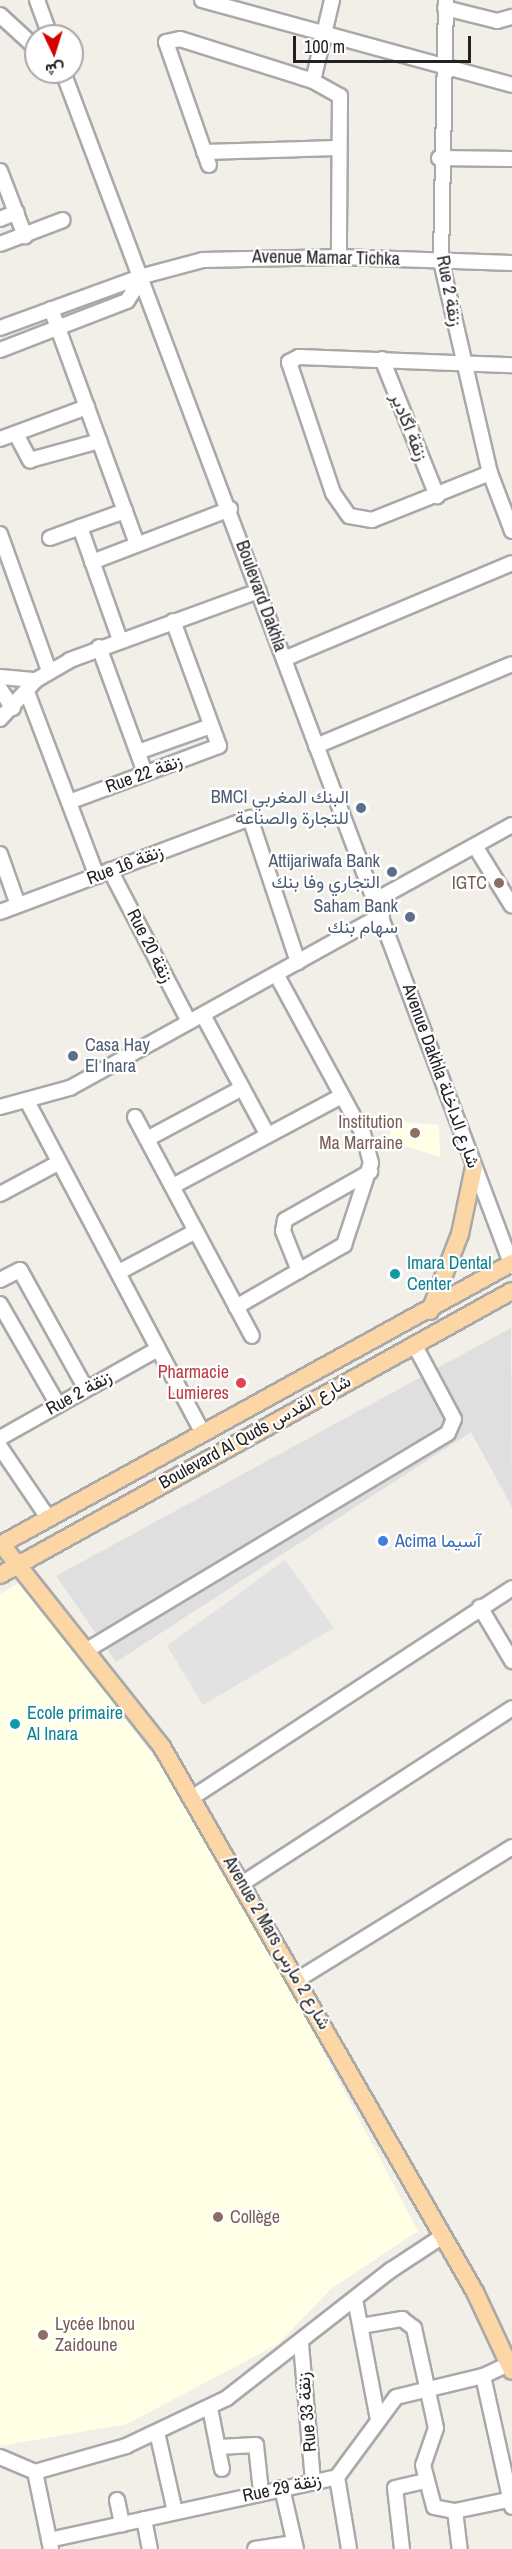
<!DOCTYPE html>
<html>
<head>
<meta charset="utf-8">
<style>
	body { margin:0 }
	#map { position:relative; width:512px; height:2549px; overflow:hidden; background:#f2efe9; font-family:"Archivo Narrow",Vazirmatn,sans-serif }
	div>[style] { position:absolute }
	[style*='--x'] { left:calc(var(--x)*1px); top:calc(var(--y)*1px); width:calc(var(--w)*1px); rotate:calc(var(--a)*1deg) }
	.residential>* { inset:0; background:#e0dfdf }
	.education>* { inset:0; background:#ffffe5 }
	.parking>* { inset:0; background:#e2e2e2 }
	.roads { filter:drop-shadow(2px 0 #a9a9a9) drop-shadow(-2px 0 #a9a9a9) drop-shadow(0 2px #a9a9a9) drop-shadow(0 -2px #a9a9a9) }
	.minor>* { height:14px; margin:-7px; padding:0 7px; transform-origin:7px; border-radius:7px; background:#fff }
	.major>* { height:16px; margin:-8px; padding:0 8px; transform-origin:8px; border-radius:8px; background:#fcd6a4 }
	.dots>* { width:16px; height:16px; translate:-50% -50%; box-sizing:border-box; border:3px solid #fff; border-radius:50% }
	span { translate:-50% -50%; white-space:nowrap; text-align:center; line-height:1.15; -webkit-text-stroke:4.5px #fff; paint-order:stroke }
	.street-label { font-size:18px; color:#222 }
	.service-label { font-size:18px; color:#4e5e75 }
	.right { translate:-100% -50%; text-align:right }
	.left { translate:0 -50%; text-align:left }
	.education-label { font-size:18px; color:#785e54 }
	.culture-label { font-size:18px; color:#0d838f }
	.health-label { font-size:18px; color:#be3a42 }
	.shop-label { font-size:18px; color:#366cbe }
	.north { position:absolute; left:24px; top:24px; width:60px; height:60px; box-sizing:border-box; background:#fff; border:2px solid #a7a7a7; border-radius:50%; rotate:176deg; font-size:16px; font-weight:700; line-height:24px; text-align:center; color:#222 }
	.north::after { content:''; display:block; margin:auto; width:21px; height:27px; background:#d40000; clip-path:polygon(50% 0,100% 100%,50% 72%,0 100%) }
	.scale { position:absolute; left:293px; top:36px; width:178px; height:27px; box-sizing:border-box; border:3px solid #222; border-top:0; padding-left:8px; font-size:18px; line-height:21px; white-space:nowrap; color:#222; -webkit-text-stroke:4px #fff; paint-order:stroke }
</style>
</head>
<body>
<div id="map">
	<div class="residential">
		<div style="clip-path:polygon(511px 1328px,512px 1507px,471px 1432px,116px 1662px,56px 1576px)"></div>
	</div>
	<div class="education">
		<div style="clip-path:polygon(393px 1121px,439px 1125px,440px 1157px,388px 1141px)"></div>
		<div style="clip-path:polygon(21px 1582px,162px 1767px,298px 2003px,418px 2231px,331px 2289px,278px 2344px,127px 2424px,0 2446px,0 1594px)"></div>
	</div>
	<div class="parking">
		<div style="clip-path:polygon(285px 1560px,334px 1628px,203px 1705px,167px 1646px)"></div>
	</div>
	<div class="roads">
		<div class="minor">
			<div style="--x:37;--y:0;--w:38;--a:70"></div>
			<div style="--x:202;--y:0;--w:321;--a:15.3"></div>
			<div style="--x:332;--y:0;--w:83;--a:103.2"></div>
			<div style="--x:313;--y:81;--w:31;--a:29"></div>
			<div style="--x:340;--y:96;--w:161;--a:90.4"></div>
			<div style="--x:446;--y:0;--w:261;--a:91.1"></div>
			<div style="--x:441;--y:261;--w:218;--a:77"></div>
			<div style="--x:490;--y:473;--w:62;--a:69.2"></div>
			<div style="--x:445;--y:8;--w:54;--a:14"></div>
			<div style="--x:497;--y:21;--w:16;--a:-15"></div>
			<div style="--x:0;--y:15;--w:49;--a:42.5"></div>
			<div style="--x:63;--y:72;--w:1276;--a:69.39"></div>
			<div style="--x:204;--y:152;--w:133;--a:-1.7"></div>
			<div style="--x:439;--y:158;--w:73;--a:0.8"></div>
			<div style="--x:209;--y:165;--w:130;--a:-109.3"></div>
			<div style="--x:166;--y:42;--w:14;--a:-12"></div>
			<div style="--x:180;--y:39;--w:139;--a:17.5"></div>
			<div style="--x:0;--y:171;--w:70;--a:69"></div>
			<div style="--x:0;--y:219;--w:18;--a:-22"></div>
			<div style="--x:0;--y:244;--w:67;--a:-20.9"></div>
			<div style="--x:51;--y:309;--w:250;--a:69.9"></div>
			<div style="--x:0;--y:328;--w:152;--a:-20"></div>
			<div style="--x:143;--y:276;--w:62;--a:-14.9"></div>
			<div style="--x:203;--y:260;--w:136;--a:-1.3"></div>
			<div style="--x:339;--y:257;--w:173;--a:2"></div>
			<div style="--x:0;--y:350;--w:136;--a:-21.1"></div>
			<div style="--x:127;--y:301;--w:30;--a:-57"></div>
			<div style="--x:382;--y:359;--w:148;--a:68.1"></div>
			<div style="--x:16;--y:434;--w:30;--a:62"></div>
			<div style="--x:30;--y:460;--w:72;--a:-15.4"></div>
			<div style="--x:0;--y:439;--w:93;--a:-20.2"></div>
			<div style="--x:490;--y:473;--w:127;--a:158.3"></div>
			<div style="--x:372;--y:520;--w:23;--a:-170"></div>
			<div style="--x:349;--y:516;--w:28;--a:-125"></div>
			<div style="--x:333;--y:493;--w:138;--a:-108.6"></div>
			<div style="--x:289;--y:362;--w:11;--a:-27"></div>
			<div style="--x:299;--y:357;--w:213;--a:2.2"></div>
			<div style="--x:0;--y:534;--w:145;--a:70.3"></div>
			<div style="--x:50;--y:538;--w:32;--a:-20"></div>
			<div style="--x:92;--y:562;--w:148;--a:-21"></div>
			<div style="--x:120;--y:640;--w:120;--a:-109.5"></div>
			<div style="--x:80;--y:527;--w:48;--a:-19.6"></div>
			<div style="--x:99;--y:647;--w:134;--a:69.9"></div>
			<div style="--x:284;--y:659;--w:247;--a:-22.8"></div>
			<div style="--x:0;--y:677;--w:36;--a:5"></div>
			<div style="--x:0;--y:689;--w:23;--a:56"></div>
			<div style="--x:27;--y:692;--w:197;--a:69.2"></div>
			<div style="--x:0;--y:719;--w:53;--a:-47.3"></div>
			<div style="--x:36;--y:680;--w:39;--a:-30"></div>
			<div style="--x:70;--y:660;--w:201;--a:-20.1"></div>
			<div style="--x:316;--y:746;--w:212;--a:-22.7"></div>
			<div style="--x:138;--y:752;--w:77;--a:-19.6"></div>
			<div style="--x:69;--y:802;--w:160;--a:-20.5"></div>
			<div style="--x:219;--y:746;--w:133;--a:-110.2"></div>
			<div style="--x:475;--y:846;--w:70;--a:58.3"></div>
			<div style="--x:0;--y:854;--w:54;--a:70.6"></div>
			<div style="--x:110;--y:870;--w:171;--a:62.5"></div>
			<div style="--x:376;--y:900;--w:155;--a:-28.9"></div>
			<div style="--x:0;--y:912;--w:267;--a:-20.6"></div>
			<div style="--x:250;--y:818;--w:152;--a:71.6"></div>
			<div style="--x:203;--y:1015;--w:135;--a:61.7"></div>
			<div style="--x:27;--y:1101;--w:377;--a:62.1"></div>
			<div style="--x:0;--y:1107;--w:73;--a:-15.2"></div>
			<div style="--x:70;--y:1088;--w:357;--a:-29"></div>
			<div style="--x:135;--y:1117;--w:248;--a:61.9"></div>
			<div style="--x:147;--y:1139;--w:108;--a:-28.2"></div>
			<div style="--x:173;--y:1186;--w:189;--a:-28.1"></div>
			<div style="--x:0;--y:1194;--w:66;--a:-28.1"></div>
			<div style="--x:299;--y:1271;--w:43;--a:-111.8"></div>
			<div style="--x:283;--y:1231;--w:11;--a:-80"></div>
			<div style="--x:285;--y:1220;--w:98;--a:-29.5"></div>
			<div style="--x:119;--y:1272;--w:87;--a:-28"></div>
			<div style="--x:0;--y:1280;--w:22;--a:-27"></div>
			<div style="--x:20;--y:1270;--w:136;--a:61"></div>
			<div style="--x:0;--y:1304;--w:116;--a:60.1"></div>
			<div style="--x:236;--y:1307;--w:125;--a:-29.9"></div>
			<div style="--x:344;--y:1245;--w:86;--a:-71.8"></div>
			<div style="--x:371;--y:1163;--w:30;--a:-105"></div>
			<div style="--x:363;--y:1134;--w:182;--a:-118.5"></div>
			<div style="--x:0;--y:1438;--w:181;--a:-29.4"></div>
			<div style="--x:0;--y:1447;--w:87;--a:55.8"></div>
			<div style="--x:480;--y:1607;--w:63;--a:59.3"></div>
			<div style="--x:87;--y:1650;--w:421;--a:-31"></div>
			<div style="--x:448;--y:1433;--w:15;--a:-67"></div>
			<div style="--x:454;--y:1419;--w:85;--a:-118.1"></div>
			<div style="--x:193;--y:1797;--w:381;--a:-33.2"></div>
			<div style="--x:243;--y:1883;--w:321;--a:-33"></div>
			<div style="--x:297;--y:1980;--w:253;--a:-31.7"></div>
			<div style="--x:355;--y:2299;--w:123;--a:79.2"></div>
			<div style="--x:361;--y:2326;--w:42;--a:-9.7"></div>
			<div style="--x:402;--y:2319;--w:15;--a:37"></div>
			<div style="--x:414;--y:2328;--w:102;--a:77.6"></div>
			<div style="--x:436;--y:2428;--w:39;--a:109"></div>
			<div style="--x:423;--y:2465;--w:43;--a:75.3"></div>
			<div style="--x:434;--y:2507;--w:21;--a:11"></div>
			<div style="--x:455;--y:2511;--w:58;--a:-11.9"></div>
			<div style="--x:301;--y:2344;--w:137;--a:85"></div>
			<div style="--x:483;--y:2376;--w:134;--a:77.5"></div>
			<div style="--x:210;--y:2408;--w:62;--a:78.9"></div>
			<div style="--x:157;--y:2432;--w:82;--a:77.3"></div>
			<div style="--x:218;--y:2447;--w:38;--a:-3"></div>
			<div style="--x:256;--y:2445;--w:47;--a:83.9"></div>
			<div style="--x:0;--y:2457;--w:38;--a:23"></div>
			<div style="--x:337;--y:2477;--w:73;--a:80.5"></div>
			<div style="--x:282;--y:2488;--w:63;--a:77.1"></div>
			<div style="--x:117;--y:2500;--w:25;--a:78"></div>
			<div style="--x:455;--y:2511;--w:38;--a:83"></div>
			<div style="--x:144;--y:2519;--w:31;--a:79"></div>
			<div style="--x:49;--y:2540;--w:295;--a:-12.3"></div>
			<div style="--x:337;--y:2477;--w:99;--a:-53.6"></div>
			<div style="--x:396;--y:2397;--w:89;--a:-13.6"></div>
			<div style="--x:483;--y:2376;--w:29;--a:-25"></div>
			<div style="--x:51;--y:2549;--w:79;--a:-101.7"></div>
			<div style="--x:35;--y:2472;--w:95;--a:-15.9"></div>
			<div style="--x:126;--y:2446;--w:112;--a:-25.4"></div>
			<div style="--x:227;--y:2398;--w:208;--a:-38"></div>
			<div style="--x:391;--y:2270;--w:62;--a:-33.2"></div>
			<div style="--x:255;--y:2549;--w:39;--a:-9"></div>
			<div style="--x:402;--y:2549;--w:61;--a:-96.5"></div>
			<div style="--x:395;--y:2488;--w:32;--a:-13"></div>
		</div>
		<div class="major">
			<div style="--x:430;--y:1311;--w:83;--a:-68.7"></div>
			<div style="--x:460;--y:1234;--w:68;--a:-78.2"></div>
			<div style="--x:0;--y:1545;--w:585;--a:-28.85"></div>
			<div style="--x:2;--y:1545;--w:258;--a:51.6"></div>
			<div style="--x:162;--y:1747;--w:628;--a:60.13"></div>
			<div style="--x:475;--y:2292;--w:87;--a:64.9"></div>
			<div style="--x:0;--y:1575;--w:585;--a:-29.02"></div>
		</div>
	</div>
	<div class="dots">
		<div style="left:361px;top:808px;background:#5c6f8a"></div>
		<div style="left:392px;top:872px;background:#5c6f8a"></div>
		<div style="left:499px;top:883px;background:#8d6e63"></div>
		<div style="left:410px;top:917px;background:#5c6f8a"></div>
		<div style="left:73px;top:1056px;background:#5c6f8a"></div>
		<div style="left:415px;top:1133px;background:#8d6e63"></div>
		<div style="left:395px;top:1274px;background:#0f9aa8"></div>
		<div style="left:241px;top:1383px;background:#e0444e"></div>
		<div style="left:383px;top:1541px;background:#3f7fe0"></div>
		<div style="left:15px;top:1724px;background:#0f9aa8"></div>
		<div style="left:218px;top:2217px;background:#8d6e63"></div>
		<div style="left:43px;top:2335px;background:#8d6e63"></div>
	</div>
	<div class="street-label">
		<span style="left:326px;top:258px;rotate:1deg">Avenue Mamar Tichka</span>
		<span style="left:449px;top:291px;rotate:79deg">Rue 2 زنقة</span>
		<span style="left:409px;top:427px;rotate:68deg">زنقة اگادير</span>
		<span style="left:261px;top:596px;rotate:70deg">Boulevard Dakhla</span>
		<span style="left:144px;top:774px;rotate:-20deg">Rue 22 زنقة</span>
		<span style="left:125px;top:865px;rotate:-21deg">Rue 16 زنقة</span>
		<span style="left:150px;top:946px;rotate:63deg">Rue 20 زنقة</span>
		<span style="left:441px;top:1076px;rotate:70deg">Avenue Dakhla شارع الداخلة</span>
		<span style="left:79px;top:1393px;rotate:-29deg">Rue 2 زنقة</span>
		<span style="left:255px;top:1432px;rotate:-29deg">Boulevard Al Quds شارع القدس</span>
		<span style="left:277px;top:1943px;rotate:60deg">Avenue 2 Mars شارع 2 مارس</span>
		<span style="left:307px;top:2412px;rotate:-95deg">Rue 33 زنقة</span>
		<span style="left:282px;top:2488px;rotate:-12deg">Rue 29 زنقة</span>
	</div>
	<div class="service-label">
		<span class="right" style="left:349px;top:808px">BMCI البنك المغربي<br>للتجارة والصناعة</span>
		<span class="right" style="left:380px;top:872px">Attijariwafa Bank<br>التجاري وفا بنك</span>
		<span class="right" style="left:398px;top:917px">Saham Bank<br>سهام بنك</span>
		<span class="left" style="left:85px;top:1056px">Casa Hay<br>El Inara</span>
	</div>
	<div class="education-label">
		<span class="right" style="left:487px;top:883px">IGTC</span>
		<span class="right" style="left:403px;top:1133px">Institution<br>Ma Marraine</span>
		<span class="left" style="left:230px;top:2217px">Collège</span>
		<span class="left" style="left:55px;top:2335px">Lycée Ibnou<br>Zaidoune</span>
	</div>
	<div class="culture-label">
		<span class="left" style="left:407px;top:1274px">Imara Dental<br>Center</span>
		<span class="left" style="left:27px;top:1724px">Ecole primaire<br>Al Inara</span>
	</div>
	<div class="health-label">
		<span class="right" style="left:229px;top:1383px">Pharmacie<br>Lumieres</span>
	</div>
	<div class="shop-label">
		<span class="left" style="left:395px;top:1541px">Acima آسيما</span>
	</div>
	<div class="north">ش</div>
	<div class="scale">100 m</div>
</div>
</body>
</html>
